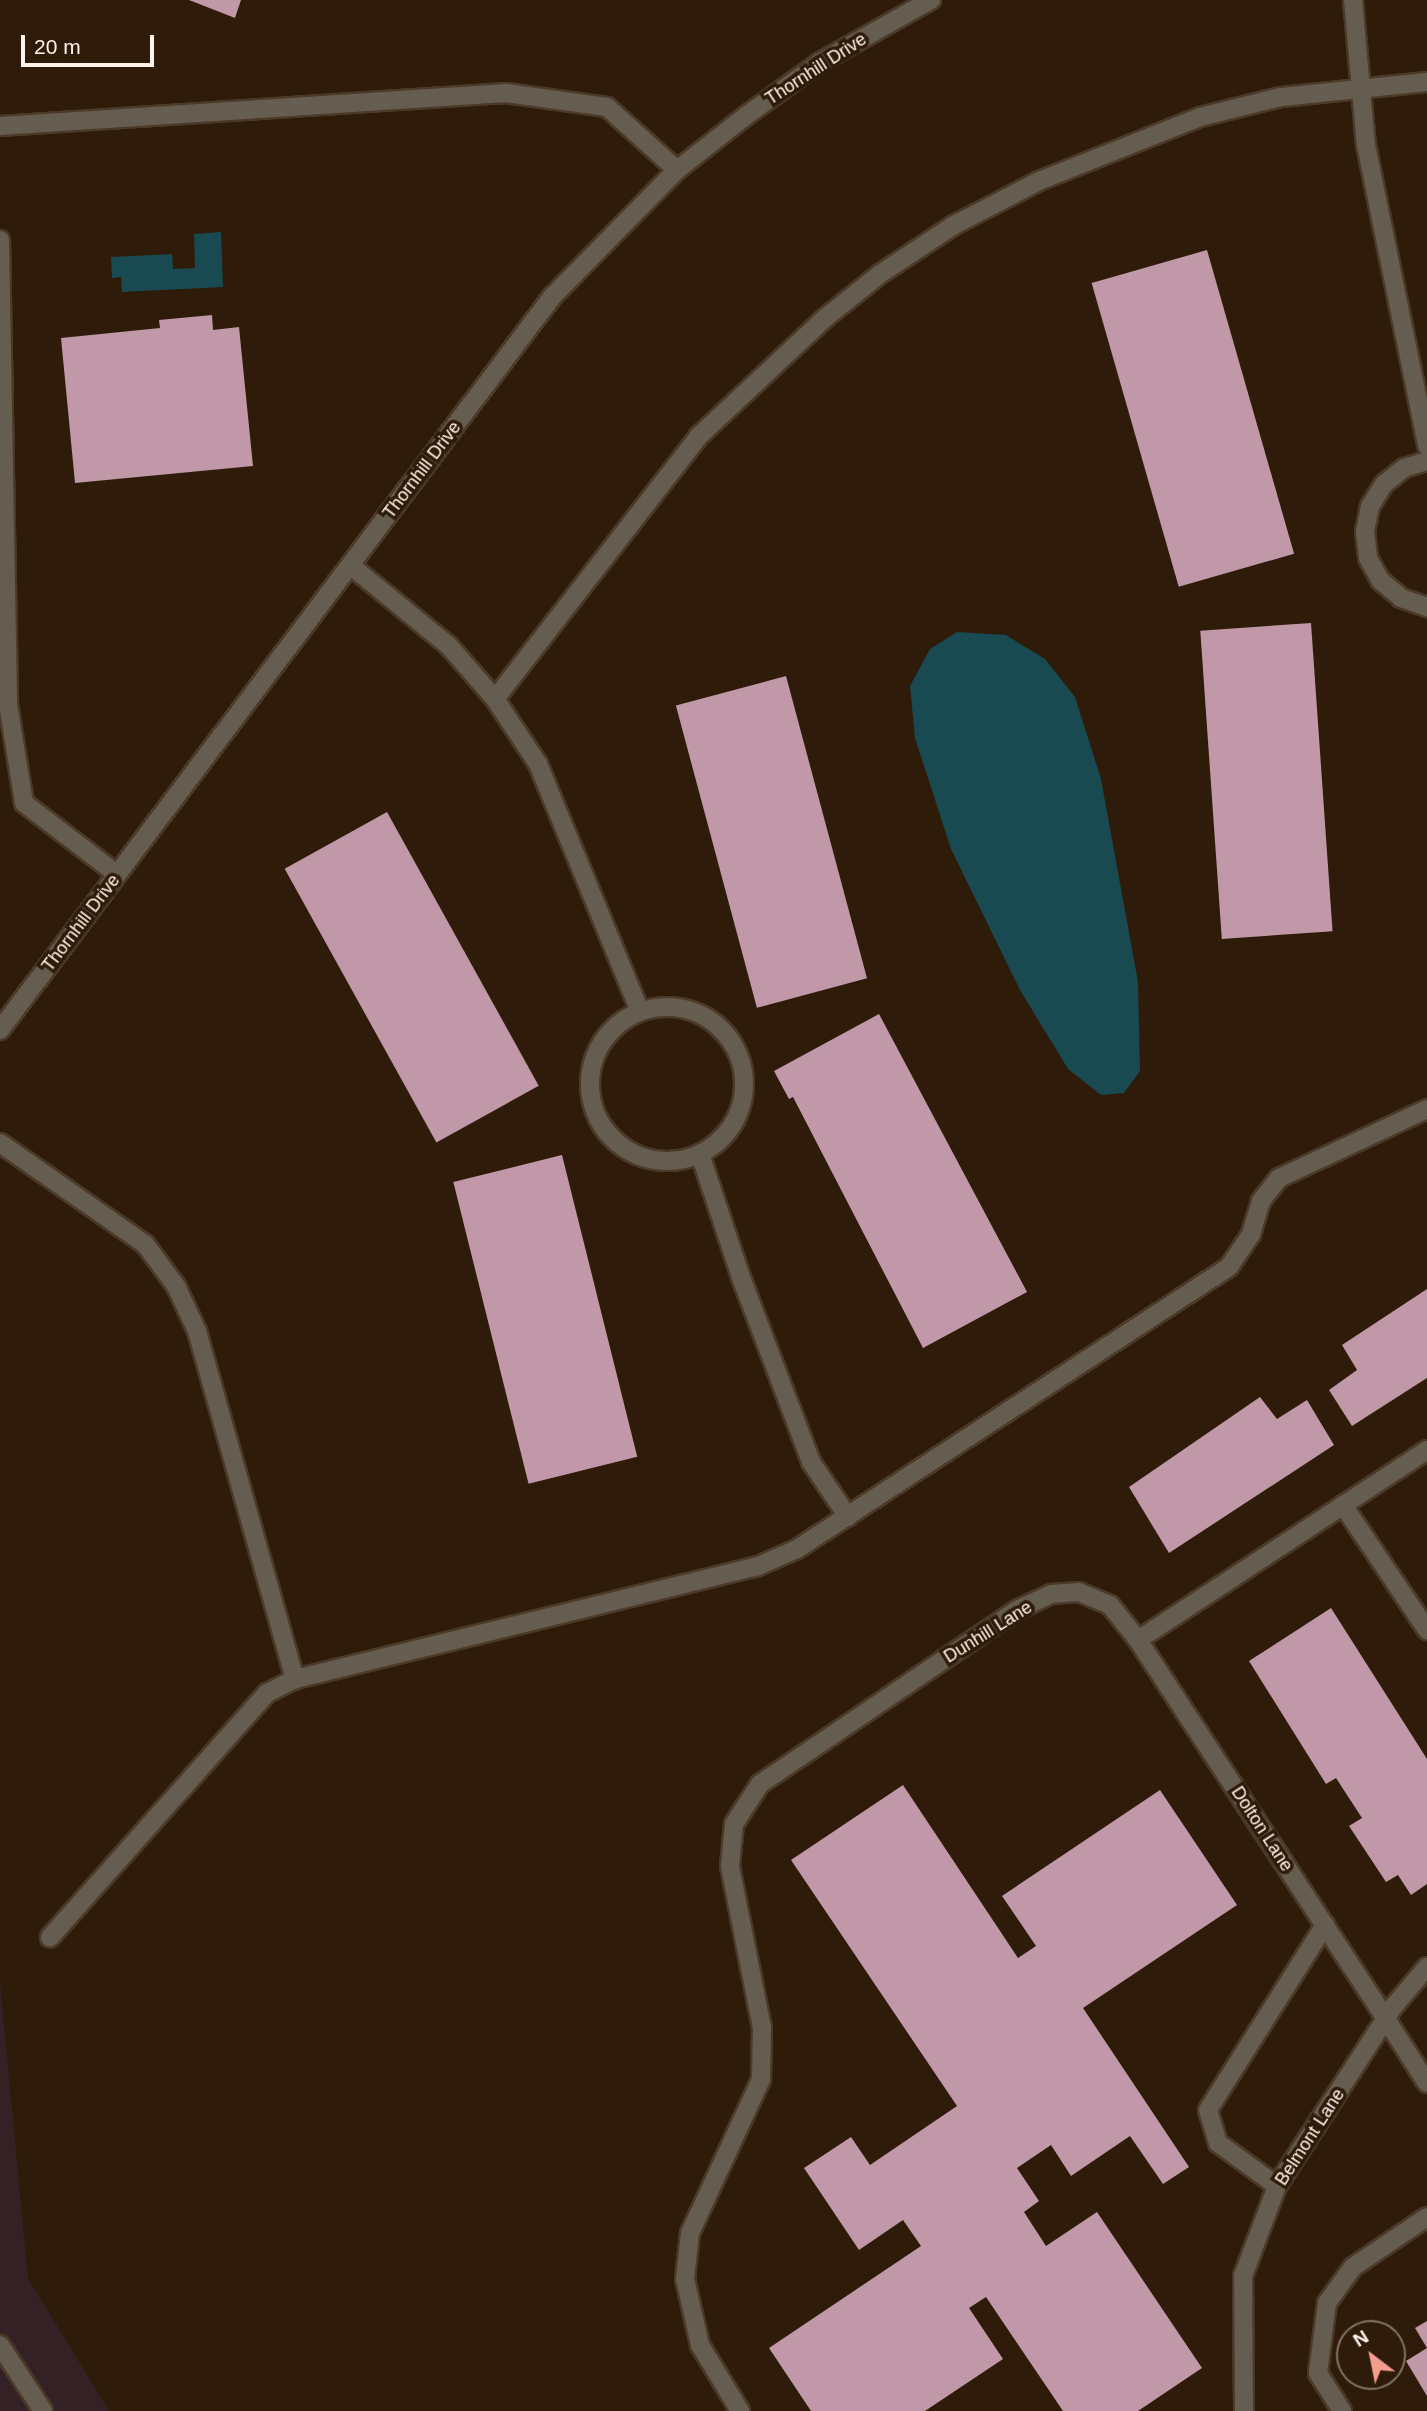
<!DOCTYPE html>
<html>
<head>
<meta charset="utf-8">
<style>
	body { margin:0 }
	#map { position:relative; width:1427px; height:2411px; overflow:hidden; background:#2f1b09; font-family:Arial,sans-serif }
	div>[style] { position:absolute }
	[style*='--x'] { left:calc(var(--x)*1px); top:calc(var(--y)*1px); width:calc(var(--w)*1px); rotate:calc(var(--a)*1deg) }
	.commercial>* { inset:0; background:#342126 }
	.water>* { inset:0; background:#194951 }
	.building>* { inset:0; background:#c098a8; transform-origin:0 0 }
	.roads { filter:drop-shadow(2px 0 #4c3928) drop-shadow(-2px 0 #4c3928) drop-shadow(0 2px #4c3928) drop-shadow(0 -2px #4c3928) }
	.lane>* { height:18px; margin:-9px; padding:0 9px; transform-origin:9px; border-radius:9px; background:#655d50 }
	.lane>.ring { margin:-9px; padding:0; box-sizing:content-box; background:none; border:18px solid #655d50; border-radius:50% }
	.street>* { height:18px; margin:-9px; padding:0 9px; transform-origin:9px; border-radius:9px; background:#655d50 }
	span { translate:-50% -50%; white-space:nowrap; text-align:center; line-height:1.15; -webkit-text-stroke:7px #2f1b09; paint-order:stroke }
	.street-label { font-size:18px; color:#fef3ea }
	.north { position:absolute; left:1336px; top:2320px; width:70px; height:70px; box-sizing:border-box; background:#2f1b09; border:2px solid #827163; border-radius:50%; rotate:328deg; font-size:19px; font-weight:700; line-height:28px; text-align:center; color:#fef3ea }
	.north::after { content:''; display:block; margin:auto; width:24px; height:32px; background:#f59d8f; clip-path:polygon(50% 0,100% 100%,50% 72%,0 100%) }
	.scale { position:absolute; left:21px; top:35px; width:133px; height:32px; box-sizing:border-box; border:4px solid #fef3ea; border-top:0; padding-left:9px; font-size:21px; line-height:24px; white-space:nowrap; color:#fef3ea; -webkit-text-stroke:5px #2f1b09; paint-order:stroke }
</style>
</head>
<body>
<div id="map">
	<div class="commercial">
		<div style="clip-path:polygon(0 1982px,28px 2278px,109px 2411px,0 2411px)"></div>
	</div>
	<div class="water">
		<div style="clip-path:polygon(221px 232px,223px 287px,122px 292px,121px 277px,112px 278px,111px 257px,172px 254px,173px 269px,195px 268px,194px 234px)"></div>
		<div style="clip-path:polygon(957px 632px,1006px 635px,1045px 659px,1075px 697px,1101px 779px,1138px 982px,1140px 1071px,1124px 1093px,1101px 1095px,1068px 1069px,1020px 990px,951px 849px,915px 738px,910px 686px,930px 649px)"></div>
	</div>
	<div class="building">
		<div style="clip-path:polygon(189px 0,241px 0,235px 18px)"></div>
		<div style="left:1207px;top:250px;width:316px;height:120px;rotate:74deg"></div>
		<div style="clip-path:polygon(212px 315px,213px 330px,239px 327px,253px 466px,75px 483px,61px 338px,160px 328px,159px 320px)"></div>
		<div style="left:1311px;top:623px;width:309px;height:111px;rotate:86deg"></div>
		<div style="left:786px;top:676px;width:313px;height:114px;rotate:75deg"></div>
		<div style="left:387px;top:812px;width:313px;height:117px;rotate:61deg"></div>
		<div style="clip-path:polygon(879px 1014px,1027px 1292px,923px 1348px,793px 1097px,789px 1099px,774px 1071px)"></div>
		<div style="left:562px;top:1155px;width:311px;height:112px;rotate:76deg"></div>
		<div style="clip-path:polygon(1427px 1289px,1427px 1378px,1352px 1426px,1329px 1390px,1357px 1370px,1342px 1345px)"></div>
		<div style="clip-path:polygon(1260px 1397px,1277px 1419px,1307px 1400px,1334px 1445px,1169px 1553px,1129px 1487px)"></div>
		<div style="clip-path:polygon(1331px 1608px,1427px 1759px,1427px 1884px,1411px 1895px,1398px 1875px,1386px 1882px,1349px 1826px,1362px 1818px,1336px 1778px,1326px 1784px,1249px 1661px)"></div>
		<div style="clip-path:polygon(903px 1785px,1018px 1958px,1036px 1946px,1002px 1896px,1160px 1790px,1237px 1905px,1083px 2008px,1189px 2167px,1163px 2184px,1130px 2136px,1071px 2176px,1051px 2145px,1017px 2168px,1039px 2201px,1024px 2212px,1046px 2246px,1097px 2212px,1202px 2368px,1138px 2411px,1063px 2411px,986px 2297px,969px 2308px,1003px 2359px,925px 2411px,811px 2411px,769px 2348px,921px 2246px,903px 2220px,859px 2250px,804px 2168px,851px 2137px,870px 2165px,957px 2106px,791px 1860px)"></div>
		<div style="clip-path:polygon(1427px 2321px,1427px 2348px,1415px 2328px)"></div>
		<div style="clip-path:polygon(1427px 2348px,1427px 2396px,1406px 2361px)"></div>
	</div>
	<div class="roads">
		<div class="lane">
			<div style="--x:1353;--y:0;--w:146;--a:84.9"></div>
			<div style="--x:1366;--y:145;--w:307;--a:78.5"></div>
			<div style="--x:0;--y:126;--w:507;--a:-3.73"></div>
			<div style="--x:506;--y:93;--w:102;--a:7.9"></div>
			<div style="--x:607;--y:107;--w:94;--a:42"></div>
			<div style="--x:0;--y:240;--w:464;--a:89"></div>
			<div style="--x:8;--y:704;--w:100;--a:80.8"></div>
			<div style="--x:24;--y:803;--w:117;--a:37.4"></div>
			<div style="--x:1427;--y:461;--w:24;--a:163"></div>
			<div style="--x:1404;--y:468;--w:26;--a:141"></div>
			<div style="--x:1384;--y:484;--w:26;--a:122"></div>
			<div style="--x:1370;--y:506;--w:26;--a:101"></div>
			<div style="--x:1365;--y:532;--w:26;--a:83"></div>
			<div style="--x:1368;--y:558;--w:26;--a:61"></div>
			<div style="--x:1381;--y:581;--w:26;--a:40"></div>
			<div style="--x:1401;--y:598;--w:28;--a:19"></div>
			<div style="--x:350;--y:565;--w:128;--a:39.3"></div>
			<div style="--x:449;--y:646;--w:70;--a:49"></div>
			<div style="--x:495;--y:699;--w:78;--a:56.5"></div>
			<div style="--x:538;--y:764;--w:267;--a:67.6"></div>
			<div style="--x:495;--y:699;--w:331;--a:-52.2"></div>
			<div style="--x:698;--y:437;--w:173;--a:-43.1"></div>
			<div style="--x:824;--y:319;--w:72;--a:-38.8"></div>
			<div style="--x:880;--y:274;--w:89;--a:-33.5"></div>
			<div style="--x:954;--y:225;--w:96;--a:-27.4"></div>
			<div style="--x:1039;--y:181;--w:173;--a:-21.7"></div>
			<div style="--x:1200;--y:117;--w:83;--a:-13.9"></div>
			<div style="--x:1281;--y:97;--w:147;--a:-5.9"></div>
			<div class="ring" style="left:590px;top:1007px;width:136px;height:136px"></div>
			<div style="--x:0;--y:1143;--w:177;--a:34.9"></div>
			<div style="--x:145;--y:1244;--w:52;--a:53.6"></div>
			<div style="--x:176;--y:1286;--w:50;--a:65"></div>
			<div style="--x:197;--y:1331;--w:362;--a:74.3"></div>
			<div style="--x:295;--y:1679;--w:31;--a:153"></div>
			<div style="--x:267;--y:1693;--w:327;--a:131.6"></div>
			<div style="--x:700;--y:1154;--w:133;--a:71.6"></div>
			<div style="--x:742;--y:1280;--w:195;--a:69.2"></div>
			<div style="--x:811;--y:1462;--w:66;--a:56.1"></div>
			<div style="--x:295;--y:1679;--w:474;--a:-13.7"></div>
			<div style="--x:756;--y:1567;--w:45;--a:-23.7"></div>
			<div style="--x:797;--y:1549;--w:516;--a:-33.14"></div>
			<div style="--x:1229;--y:1267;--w:40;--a:-56"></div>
			<div style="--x:1251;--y:1234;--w:34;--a:-73"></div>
			<div style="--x:1261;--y:1201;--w:29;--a:-52"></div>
			<div style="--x:1279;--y:1178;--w:163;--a:-25"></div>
			<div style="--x:1386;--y:2019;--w:76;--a:57.4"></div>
			<div style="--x:1277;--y:2186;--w:73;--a:-143.9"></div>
			<div style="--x:1218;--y:2143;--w:34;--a:-107"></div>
			<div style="--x:1208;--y:2110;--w:219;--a:-57.7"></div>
			<div style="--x:0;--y:2345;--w:79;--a:56.9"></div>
			<div style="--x:1342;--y:2411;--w:45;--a:-122.3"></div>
			<div style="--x:1318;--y:2373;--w:71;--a:-82.7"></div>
			<div style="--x:1327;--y:2303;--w:44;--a:-54.2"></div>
			<div style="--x:1353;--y:2267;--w:89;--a:-34"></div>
		</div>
		<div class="street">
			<div style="--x:0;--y:1030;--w:918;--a:-53.02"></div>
			<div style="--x:552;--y:297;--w:178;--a:-45.5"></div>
			<div style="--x:677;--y:170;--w:89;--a:-38.2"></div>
			<div style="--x:747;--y:115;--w:89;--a:-35.8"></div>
			<div style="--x:819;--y:63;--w:129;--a:-29.4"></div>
			<div style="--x:1343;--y:1505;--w:151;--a:56.1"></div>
			<div style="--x:1138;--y:1640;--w:346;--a:-33.3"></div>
			<div style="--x:740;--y:2411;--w:77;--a:-121.2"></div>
			<div style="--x:700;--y:2345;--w:68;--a:-102.8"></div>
			<div style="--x:685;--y:2279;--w:46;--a:-83.8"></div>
			<div style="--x:690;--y:2233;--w:170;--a:-65.2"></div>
			<div style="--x:761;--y:2079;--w:51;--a:-88.9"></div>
			<div style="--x:762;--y:2028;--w:165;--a:-101.2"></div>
			<div style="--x:730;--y:1866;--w:42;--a:-84.6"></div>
			<div style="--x:734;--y:1824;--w:48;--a:-57"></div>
			<div style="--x:760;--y:1784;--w:310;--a:-34.1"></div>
			<div style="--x:1017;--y:1610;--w:38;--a:-25"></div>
			<div style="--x:1051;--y:1594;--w:28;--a:-4"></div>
			<div style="--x:1079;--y:1592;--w:34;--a:23"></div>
			<div style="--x:1110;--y:1605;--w:45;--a:51.3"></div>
			<div style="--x:1138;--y:1640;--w:453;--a:56.8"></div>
			<div style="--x:1244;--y:2411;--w:135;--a:-90.4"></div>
			<div style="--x:1243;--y:2276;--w:96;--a:-69.3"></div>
			<div style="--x:1277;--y:2186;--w:215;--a:-57"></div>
			<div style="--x:1394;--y:2006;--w:51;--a:-49.8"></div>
		</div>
	</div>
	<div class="street-label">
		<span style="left:816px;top:69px;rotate:-33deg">Thornhill Drive</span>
		<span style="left:422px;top:470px;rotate:-53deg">Thornhill Drive</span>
		<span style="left:81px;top:923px;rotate:-53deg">Thornhill Drive</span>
		<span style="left:988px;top:1632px;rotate:-32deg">Dunhill Lane</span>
		<span style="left:1262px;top:1829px;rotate:57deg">Dolton Lane</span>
		<span style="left:1310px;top:2137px;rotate:-57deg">Belmont Lane</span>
	</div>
	<div class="north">N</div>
	<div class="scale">20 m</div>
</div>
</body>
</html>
